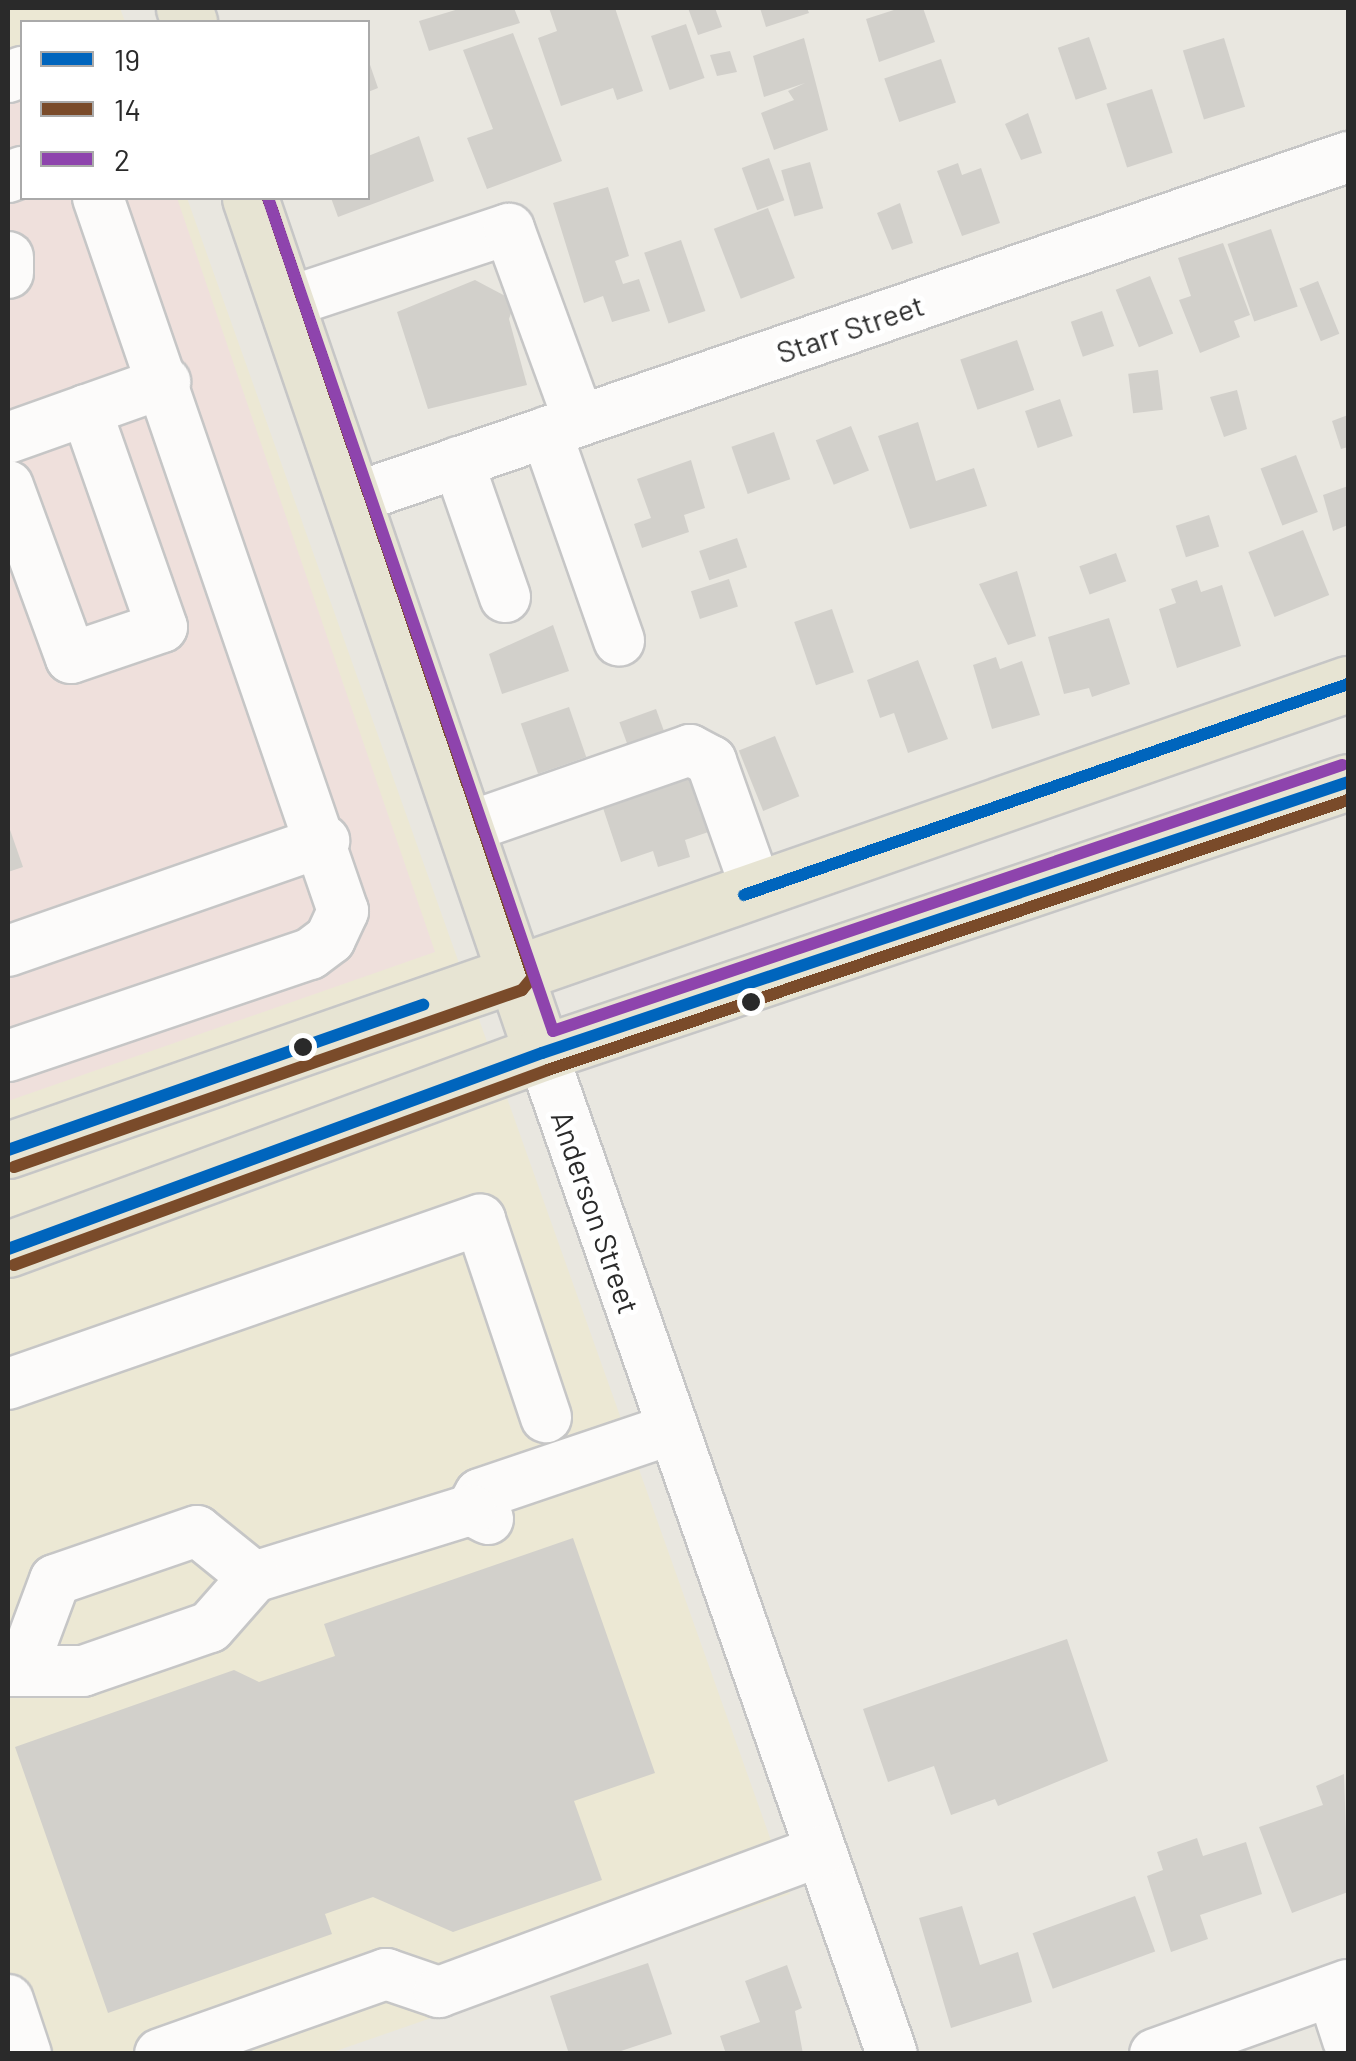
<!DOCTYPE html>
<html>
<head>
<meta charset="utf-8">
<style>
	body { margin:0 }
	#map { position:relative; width:1356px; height:2061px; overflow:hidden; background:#e9e7e0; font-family:Barlow,sans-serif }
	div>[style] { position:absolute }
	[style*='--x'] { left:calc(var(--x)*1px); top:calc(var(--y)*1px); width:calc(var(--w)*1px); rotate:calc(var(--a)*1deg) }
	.education>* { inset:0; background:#ece8d4 }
	.medical>* { inset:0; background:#efe0dc }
	.building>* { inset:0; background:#d2d0cb; transform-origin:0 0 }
	.roads { filter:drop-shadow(2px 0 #c6c6c6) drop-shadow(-2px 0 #c6c6c6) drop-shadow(0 2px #c6c6c6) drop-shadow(0 -2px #c6c6c6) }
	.minor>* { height:50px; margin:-25px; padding:0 25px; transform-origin:25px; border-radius:25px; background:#fcfbfa }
	.major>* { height:55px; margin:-27.5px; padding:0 27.5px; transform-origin:27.5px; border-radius:27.5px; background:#e7e4d3 }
	.bus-1>* { height:12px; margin:-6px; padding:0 6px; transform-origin:6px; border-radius:6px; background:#0065bd }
	.bus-2>* { height:12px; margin:-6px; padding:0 6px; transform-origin:6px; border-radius:6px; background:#7a4b2a }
	.bus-3>* { height:12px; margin:-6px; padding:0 6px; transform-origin:6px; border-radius:6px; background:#8e44ad }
	.dots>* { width:28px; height:28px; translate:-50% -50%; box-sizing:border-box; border:5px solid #fff; border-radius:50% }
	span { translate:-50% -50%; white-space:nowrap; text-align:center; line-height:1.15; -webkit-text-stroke:10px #fff; paint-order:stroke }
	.street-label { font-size:30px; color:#2a2a2a }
	.frame { position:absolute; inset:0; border:10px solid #2a2a2a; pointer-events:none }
	.legend { position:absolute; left:20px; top:20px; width:350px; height:180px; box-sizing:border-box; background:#fff; border:2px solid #aaa; margin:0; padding:12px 18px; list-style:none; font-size:30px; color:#2a2a2a }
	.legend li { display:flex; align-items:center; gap:20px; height:50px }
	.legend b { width:50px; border:2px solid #aaa }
</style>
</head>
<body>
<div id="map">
	<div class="education">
		<div style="clip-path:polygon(8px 8px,120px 8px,125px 22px,22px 22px,22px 198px,187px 198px,790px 1894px,330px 2053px,8px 2054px)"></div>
	</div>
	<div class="medical">
		<div style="clip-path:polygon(22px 89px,22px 198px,177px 198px,435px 952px,8px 1101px,8px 94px)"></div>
	</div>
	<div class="building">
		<div style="clip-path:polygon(462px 8px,514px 8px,520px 23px,429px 51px,419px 21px)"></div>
		<div style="clip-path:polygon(549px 8px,615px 8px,643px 91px,617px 100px,613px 88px,561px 106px,538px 38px,557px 31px)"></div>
		<div style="clip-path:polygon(688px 8px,715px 8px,722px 27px,698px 35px)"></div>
		<div style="clip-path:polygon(760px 8px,807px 8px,809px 13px,766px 27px)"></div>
		<div style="clip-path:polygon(900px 8px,923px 8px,935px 42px,879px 62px,866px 19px)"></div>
		<div style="left:686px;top:24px;width:57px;height:37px;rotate:71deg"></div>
		<div style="clip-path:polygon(513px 33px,562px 161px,487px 189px,467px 138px,493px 129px,463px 50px)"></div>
		<div style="left:1089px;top:37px;width:55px;height:33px;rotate:71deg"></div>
		<div style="clip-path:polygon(804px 38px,828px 130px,774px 150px,761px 113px,794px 100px,788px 91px,805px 83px,764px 97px,753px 56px)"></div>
		<div style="left:1224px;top:38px;width:72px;height:43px;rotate:73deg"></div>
		<div style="clip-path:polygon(730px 51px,737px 72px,717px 76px,710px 55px)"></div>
		<div style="clip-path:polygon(368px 59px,378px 88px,368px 92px)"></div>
		<div style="left:941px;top:59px;width:46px;height:60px;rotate:71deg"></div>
		<div style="left:1152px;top:89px;width:67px;height:48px;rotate:72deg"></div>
		<div style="clip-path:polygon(1028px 113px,1042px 153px,1021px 160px,1005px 124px)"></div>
		<div style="clip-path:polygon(419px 136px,434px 181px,338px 217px,331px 198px,368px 198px,368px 156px)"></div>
		<div style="left:769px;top:158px;width:45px;height:29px;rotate:70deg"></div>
		<div style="left:810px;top:162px;width:48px;height:30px;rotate:74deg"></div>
		<div style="clip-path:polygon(958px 163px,962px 175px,981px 168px,1000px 223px,962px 236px,937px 171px)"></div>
		<div style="clip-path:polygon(608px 187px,629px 256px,615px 261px,623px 284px,639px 279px,650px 311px,612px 322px,603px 296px,584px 303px,553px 203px)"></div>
		<div style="clip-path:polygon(900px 203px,913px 243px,892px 250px,877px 213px)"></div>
		<div style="left:768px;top:208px;width:75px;height:58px;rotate:69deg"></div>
		<div style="left:1271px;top:229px;width:82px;height:46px;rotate:71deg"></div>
		<div style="left:681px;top:240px;width:75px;height:39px;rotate:71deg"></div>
		<div style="clip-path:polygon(1223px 243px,1250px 315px,1234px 321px,1240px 337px,1200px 353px,1179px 300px,1191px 296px,1178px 258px)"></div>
		<div style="left:1150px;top:276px;width:62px;height:37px;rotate:68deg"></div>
		<div style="clip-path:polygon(475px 280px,515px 301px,509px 319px,527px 385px,428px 409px,397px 312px)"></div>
		<div style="left:1318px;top:281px;width:57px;height:20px;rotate:68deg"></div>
		<div style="left:1102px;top:311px;width:37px;height:33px;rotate:71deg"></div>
		<div style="left:1017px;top:340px;width:53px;height:60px;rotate:71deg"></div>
		<div style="left:1158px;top:370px;width:40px;height:30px;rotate:83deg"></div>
		<div style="clip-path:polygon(1237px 390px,1247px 429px,1224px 437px,1210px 397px)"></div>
		<div style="left:1060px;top:399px;width:39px;height:37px;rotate:71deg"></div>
		<div style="clip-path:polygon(1348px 415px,1348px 447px,1341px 449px,1332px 421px)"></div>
		<div style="clip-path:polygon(918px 422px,936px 481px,974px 468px,987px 506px,910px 529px,878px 436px)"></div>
		<div style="left:851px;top:426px;width:48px;height:38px;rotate:68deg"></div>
		<div style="left:774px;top:432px;width:50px;height:45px;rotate:71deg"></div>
		<div style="left:1296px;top:455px;width:61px;height:38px;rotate:69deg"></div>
		<div style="clip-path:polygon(691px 460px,705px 508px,684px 515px,689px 532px,642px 548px,634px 524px,651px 518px,637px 479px)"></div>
		<div style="clip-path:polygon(1348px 486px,1348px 525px,1333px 531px,1323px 495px)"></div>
		<div style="left:1209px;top:515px;width:33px;height:35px;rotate:72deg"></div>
		<div style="left:1303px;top:530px;width:70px;height:59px;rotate:68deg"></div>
		<div style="left:737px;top:538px;width:31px;height:40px;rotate:71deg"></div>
		<div style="left:1116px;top:553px;width:30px;height:39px;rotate:70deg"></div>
		<div style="clip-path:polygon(1017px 571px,1036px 636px,1008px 645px,979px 584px)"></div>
		<div style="left:729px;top:579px;width:29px;height:40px;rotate:72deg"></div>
		<div style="clip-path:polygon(1197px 580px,1201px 592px,1222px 585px,1241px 646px,1177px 668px,1159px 609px,1176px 603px,1171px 589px)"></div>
		<div style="left:832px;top:609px;width:67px;height:40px;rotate:71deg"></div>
		<div style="clip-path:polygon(1109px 618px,1130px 684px,1092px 697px,1089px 688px,1064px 694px,1048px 637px)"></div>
		<div style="clip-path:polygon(553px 625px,569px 671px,502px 694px,489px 654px)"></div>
		<div style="clip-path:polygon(996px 657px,1000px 669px,1022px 661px,1040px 715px,992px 729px,973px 665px)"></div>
		<div style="clip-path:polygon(918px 660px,948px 739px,908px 753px,894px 713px,880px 718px,867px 680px)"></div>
		<div style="left:569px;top:707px;width:53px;height:51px;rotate:71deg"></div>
		<div style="left:656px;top:709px;width:30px;height:39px;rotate:70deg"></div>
		<div style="left:775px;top:736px;width:65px;height:39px;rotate:68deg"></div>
		<div style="clip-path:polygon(705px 764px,726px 826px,685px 840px,690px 857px,658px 867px,653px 851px,621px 862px,600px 799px)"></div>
		<div style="clip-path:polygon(8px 824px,23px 867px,8px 872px)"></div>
		<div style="clip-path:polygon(573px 1538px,655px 1773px,574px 1801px,602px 1880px,453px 1932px,373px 1897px,325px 1914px,332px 1934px,108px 2013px,15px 1747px,234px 1670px,259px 1682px,335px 1656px,324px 1624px)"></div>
		<div style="clip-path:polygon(1067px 1639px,1108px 1761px,998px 1806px,995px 1799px,951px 1815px,934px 1766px,888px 1782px,863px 1709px)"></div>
		<div style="clip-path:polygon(1344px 1774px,1348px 1892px,1292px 1913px,1259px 1827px,1323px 1805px,1316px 1786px)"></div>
		<div style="clip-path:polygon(1197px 1838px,1203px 1856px,1246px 1842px,1262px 1894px,1200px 1915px,1208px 1939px,1171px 1952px,1147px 1876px,1163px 1870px,1157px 1852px)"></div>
		<div style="left:1135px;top:1896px;width:59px;height:109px;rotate:70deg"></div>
		<div style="clip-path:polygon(962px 1906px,980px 1965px,1018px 1952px,1032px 2002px,951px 2028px,919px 1918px)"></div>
		<div style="clip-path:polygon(648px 1963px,672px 2034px,612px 2054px,569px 2054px,550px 1996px)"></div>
		<div style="clip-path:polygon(787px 1965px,802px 2008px,795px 2011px,803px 2054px,726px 2054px,720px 2036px,760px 2022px,745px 1981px)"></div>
	</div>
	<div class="roads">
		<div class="minor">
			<div style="--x:8;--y:77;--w:15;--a:-20"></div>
			<div style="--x:8;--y:177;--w:15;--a:-20"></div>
			<div style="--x:8;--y:257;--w:16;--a:90"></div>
			<div style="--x:286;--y:303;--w:235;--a:-18.4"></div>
			<div style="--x:509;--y:229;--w:203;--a:69.9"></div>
			<div style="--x:546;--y:432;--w:221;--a:70.7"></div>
			<div style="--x:8;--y:438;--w:167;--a:-19.6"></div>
			<div style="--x:458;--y:462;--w:143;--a:70.8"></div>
			<div style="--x:8;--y:486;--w:183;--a:69.9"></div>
			<div style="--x:71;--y:658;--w:96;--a:-18.8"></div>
			<div style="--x:162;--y:627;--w:230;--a:-109.3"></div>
			<div style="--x:352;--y:499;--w:1053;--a:-18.95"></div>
			<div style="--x:466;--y:828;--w:237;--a:-19.2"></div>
			<div style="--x:690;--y:750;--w:24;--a:28"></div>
			<div style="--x:711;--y:761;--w:138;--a:70.5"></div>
			<div style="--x:8;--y:951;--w:335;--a:-19.2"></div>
			<div style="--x:542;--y:1053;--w:1060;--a:70.73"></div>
			<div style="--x:8;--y:1056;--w:319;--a:-18.7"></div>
			<div style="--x:310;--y:954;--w:25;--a:-37"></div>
			<div style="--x:330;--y:939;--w:31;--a:-65"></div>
			<div style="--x:343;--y:911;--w:754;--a:-108.96"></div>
			<div style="--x:8;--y:1384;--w:500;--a:-19.2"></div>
			<div style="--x:480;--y:1220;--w:208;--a:71.5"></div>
			<div style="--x:488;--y:1519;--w:19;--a:-152"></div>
			<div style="--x:471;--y:1510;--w:18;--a:-61"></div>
			<div style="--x:480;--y:1494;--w:203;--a:-18.7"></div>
			<div style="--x:254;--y:1577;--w:227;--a:-17.2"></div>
			<div style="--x:8;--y:1671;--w:75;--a:0"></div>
			<div style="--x:83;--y:1671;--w:134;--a:-19.1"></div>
			<div style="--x:210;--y:1627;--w:67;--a:-48.7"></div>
			<div style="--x:254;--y:1577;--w:73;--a:-141.1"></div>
			<div style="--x:197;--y:1531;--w:150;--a:161"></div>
			<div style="--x:55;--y:1580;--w:92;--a:110.4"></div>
			<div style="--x:1332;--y:1991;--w:52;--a:71.9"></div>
			<div style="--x:8;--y:2000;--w:57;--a:71.6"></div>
			<div style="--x:160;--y:2054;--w:240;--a:-19.5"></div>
			<div style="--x:386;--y:1974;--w:56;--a:18.8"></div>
			<div style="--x:439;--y:1992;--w:406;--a:-20.3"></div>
			<div style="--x:1155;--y:2054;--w:205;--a:-19.7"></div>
		</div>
		<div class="major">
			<div style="--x:184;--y:8;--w:15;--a:70"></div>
			<div style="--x:250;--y:198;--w:903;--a:71.14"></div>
			<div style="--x:8;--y:1150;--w:1419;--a:-19.18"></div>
			<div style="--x:8;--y:1249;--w:569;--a:-20.16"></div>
			<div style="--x:542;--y:1053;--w:850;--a:-18.58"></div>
		</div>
	</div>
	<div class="bus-1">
		<div style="--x:744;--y:895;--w:640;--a:-19.26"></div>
		<div style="--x:8;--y:1150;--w:440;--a:-19.3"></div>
		<div style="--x:8;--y:1249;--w:569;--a:-20.16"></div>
		<div style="--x:542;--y:1053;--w:850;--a:-18.58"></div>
	</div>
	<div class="bus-2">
		<div style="--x:14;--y:1167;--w:538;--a:-19.21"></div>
		<div style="--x:522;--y:990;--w:17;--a:-50"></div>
		<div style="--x:533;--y:977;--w:823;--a:-108.79"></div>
		<div style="--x:14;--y:1265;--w:568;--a:-20.06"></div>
		<div style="--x:548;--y:1070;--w:844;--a:-18.65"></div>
	</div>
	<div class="bus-3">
		<div style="--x:268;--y:198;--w:880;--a:71.11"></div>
		<div style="--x:553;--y:1031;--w:833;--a:-18.63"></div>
	</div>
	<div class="dots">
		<div style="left:751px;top:1002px;background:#2a2a2a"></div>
		<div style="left:303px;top:1047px;background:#2a2a2a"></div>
	</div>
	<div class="street-label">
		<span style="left:850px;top:328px;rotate:-19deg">Starr Street</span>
		<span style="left:596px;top:1212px;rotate:71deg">Anderson Street</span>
	</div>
	<div class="frame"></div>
	<ul class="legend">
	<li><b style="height:12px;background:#0065bd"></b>19</li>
	<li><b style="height:12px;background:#7a4b2a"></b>14</li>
	<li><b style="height:12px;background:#8e44ad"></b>2</li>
	</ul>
</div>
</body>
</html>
